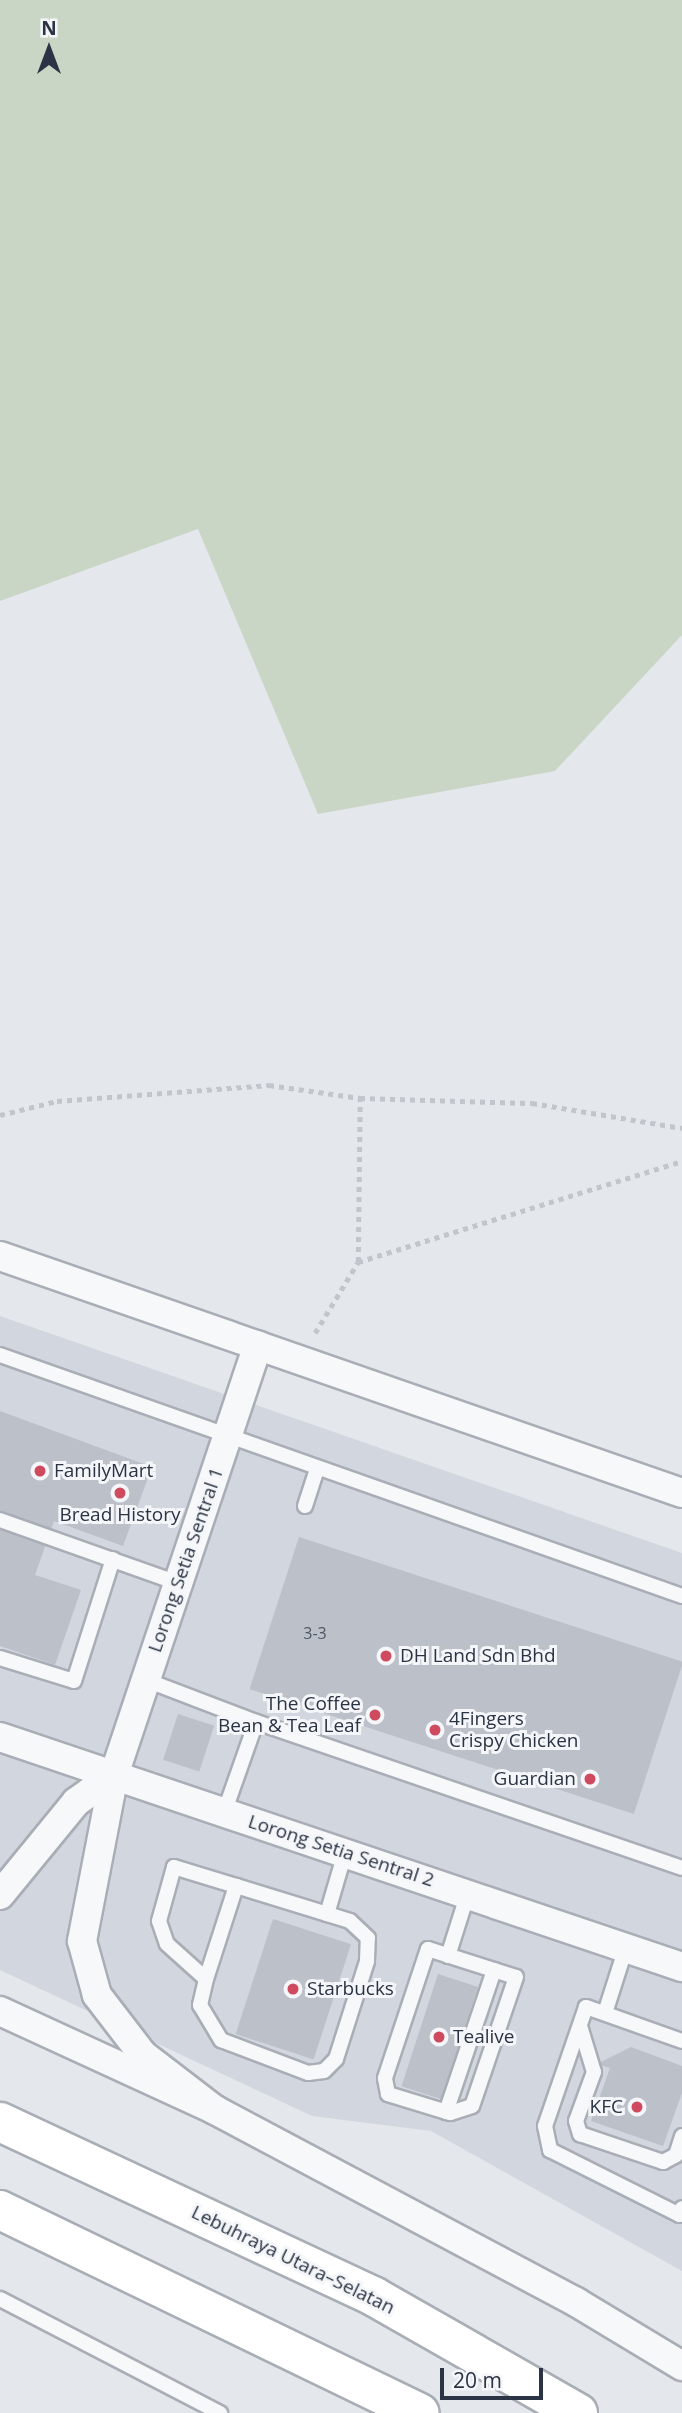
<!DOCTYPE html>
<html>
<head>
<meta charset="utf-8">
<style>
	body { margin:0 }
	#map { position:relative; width:682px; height:2413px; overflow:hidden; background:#e4e7ec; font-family:"Open Sans",sans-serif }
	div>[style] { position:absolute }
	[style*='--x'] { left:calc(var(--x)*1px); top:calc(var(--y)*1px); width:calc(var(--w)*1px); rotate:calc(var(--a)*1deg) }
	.built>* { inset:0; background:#d2d6de }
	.green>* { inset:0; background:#c9d6c5 }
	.building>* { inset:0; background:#bbc0c9; transform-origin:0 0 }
	.path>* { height:4.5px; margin-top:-2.25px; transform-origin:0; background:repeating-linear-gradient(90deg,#c2c5cb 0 5px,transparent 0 10px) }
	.roads { filter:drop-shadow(2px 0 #a9aeb6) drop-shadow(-2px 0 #a9aeb6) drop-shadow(0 2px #a9aeb6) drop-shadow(0 -2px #a9aeb6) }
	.service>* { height:14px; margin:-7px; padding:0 7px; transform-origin:7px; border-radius:7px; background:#f7f8fa }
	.minor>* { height:28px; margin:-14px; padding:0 14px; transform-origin:14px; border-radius:14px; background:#f7f8fa }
	.motorway>* { height:38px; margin:-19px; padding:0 19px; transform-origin:19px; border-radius:19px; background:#fff }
	.dots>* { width:19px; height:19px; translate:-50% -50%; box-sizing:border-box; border:4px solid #f4f6f9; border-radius:50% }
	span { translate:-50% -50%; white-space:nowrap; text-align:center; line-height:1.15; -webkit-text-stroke:6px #f4f6f9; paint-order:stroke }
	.number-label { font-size:16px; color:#4f5765 }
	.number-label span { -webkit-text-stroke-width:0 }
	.poi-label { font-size:19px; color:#2b3444 }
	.left { translate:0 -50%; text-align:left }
	.right { translate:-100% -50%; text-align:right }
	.street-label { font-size:19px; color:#2b3444 }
	.north { position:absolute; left:14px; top:14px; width:70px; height:70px; -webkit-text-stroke:5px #f4f6f9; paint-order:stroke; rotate:0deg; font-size:19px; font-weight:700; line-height:28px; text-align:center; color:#2b3444 }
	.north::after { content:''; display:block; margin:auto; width:24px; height:32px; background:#2b3444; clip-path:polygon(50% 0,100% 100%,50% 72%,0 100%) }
	.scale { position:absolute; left:440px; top:2368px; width:103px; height:32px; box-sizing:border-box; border:4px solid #2b3444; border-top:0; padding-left:9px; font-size:21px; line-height:24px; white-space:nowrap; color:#2b3444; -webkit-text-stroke:5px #f4f6f9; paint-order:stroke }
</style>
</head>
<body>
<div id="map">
	<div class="built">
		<div style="clip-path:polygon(0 1316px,682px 1553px,682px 2271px,431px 2131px,312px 2116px,0 1970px)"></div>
	</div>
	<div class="green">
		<div style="clip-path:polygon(0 0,682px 0,682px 635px,555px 771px,318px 814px,198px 529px,0 601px)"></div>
	</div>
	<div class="building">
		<div style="clip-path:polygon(0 1411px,152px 1467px,123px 1546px,54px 1521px,35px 1575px,81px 1590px,55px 1665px,0 1646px)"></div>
		<div style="left:299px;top:1537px;width:404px;height:160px;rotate:18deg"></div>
		<div style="left:178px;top:1714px;width:38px;height:48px;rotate:18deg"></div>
		<div style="left:273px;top:1919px;width:82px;height:121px;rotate:18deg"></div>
		<div style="left:438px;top:1974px;width:42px;height:118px;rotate:18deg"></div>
		<div style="clip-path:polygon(631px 2047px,682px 2066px,682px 2093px,663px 2146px,591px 2121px,610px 2068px,597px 2064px)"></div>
	</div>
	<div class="path">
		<div style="--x:0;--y:1115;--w:59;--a:-13.8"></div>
		<div style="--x:57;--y:1101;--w:213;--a:-4.3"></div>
		<div style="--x:269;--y:1085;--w:92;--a:8.1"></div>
		<div style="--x:360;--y:1098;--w:172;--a:1.7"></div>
		<div style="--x:532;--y:1103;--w:152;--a:9.5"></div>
		<div style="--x:358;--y:1262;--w:339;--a:-17.3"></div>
		<div style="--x:315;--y:1333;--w:83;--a:-58.8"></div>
		<div style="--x:358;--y:1262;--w:164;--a:-89.3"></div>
	</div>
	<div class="roads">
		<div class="service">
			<div style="--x:0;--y:1355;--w:723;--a:19.46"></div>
			<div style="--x:305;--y:1506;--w:39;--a:-72"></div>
			<div style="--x:0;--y:1520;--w:189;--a:19.5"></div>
			<div style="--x:0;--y:1658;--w:77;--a:17.3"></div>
			<div style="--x:74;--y:1681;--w:128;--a:-72.3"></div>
			<div style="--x:146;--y:1680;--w:118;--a:20.9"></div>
			<div style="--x:224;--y:1813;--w:96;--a:-70.6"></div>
			<div style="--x:256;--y:1722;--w:450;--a:18.9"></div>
			<div style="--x:327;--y:1914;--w:64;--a:-73.6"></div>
			<div style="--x:428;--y:1949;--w:92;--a:17.7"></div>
			<div style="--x:516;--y:1977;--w:136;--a:108.8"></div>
			<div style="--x:472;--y:2106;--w:23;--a:162"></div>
			<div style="--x:450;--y:2113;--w:65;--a:-163"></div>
			<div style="--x:388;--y:2094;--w:16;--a:-101"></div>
			<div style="--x:385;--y:2078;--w:136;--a:-71.6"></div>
			<div style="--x:448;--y:1956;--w:66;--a:-72.4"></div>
			<div style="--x:206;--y:1979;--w:27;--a:103"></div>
			<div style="--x:200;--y:2005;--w:41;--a:59"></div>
			<div style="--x:221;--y:2040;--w:93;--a:20.8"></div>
			<div style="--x:308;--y:2073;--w:16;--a:-7"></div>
			<div style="--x:324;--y:2071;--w:17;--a:-45"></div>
			<div style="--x:336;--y:2059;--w:103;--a:-72.4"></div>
			<div style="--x:367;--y:1961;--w:23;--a:-88"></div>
			<div style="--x:368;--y:1938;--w:25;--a:-137"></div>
			<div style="--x:350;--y:1921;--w:119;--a:-162.9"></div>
			<div style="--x:236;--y:1886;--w:65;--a:-163"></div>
			<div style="--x:174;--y:1867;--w:56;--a:105.5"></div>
			<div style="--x:159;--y:1921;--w:24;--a:71"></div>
			<div style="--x:167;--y:1944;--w:52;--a:41.9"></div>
			<div style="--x:206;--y:1979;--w:98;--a:-72.1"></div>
			<div style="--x:605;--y:2013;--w:69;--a:-72.3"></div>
			<div style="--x:580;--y:2026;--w:48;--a:73.1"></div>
			<div style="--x:594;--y:2072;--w:52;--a:110.2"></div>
			<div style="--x:576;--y:2121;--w:14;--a:73"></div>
			<div style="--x:580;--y:2134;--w:88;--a:18.6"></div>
			<div style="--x:663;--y:2162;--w:15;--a:-28"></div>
			<div style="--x:676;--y:2155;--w:20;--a:-72"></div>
			<div style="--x:682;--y:2041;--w:102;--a:-160.5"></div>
			<div style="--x:586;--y:2007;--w:126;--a:109"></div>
			<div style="--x:545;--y:2126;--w:25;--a:78"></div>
			<div style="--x:550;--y:2150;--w:145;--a:26.6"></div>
			<div style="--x:680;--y:2215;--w:7;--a:-74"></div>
			<div style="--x:446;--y:2112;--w:150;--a:-71.3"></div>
			<div style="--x:0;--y:2299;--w:248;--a:27.4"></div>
		</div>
		<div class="minor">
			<div style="--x:0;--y:1256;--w:722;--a:19.16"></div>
			<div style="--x:0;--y:1737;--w:720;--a:18.64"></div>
			<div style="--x:0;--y:1895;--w:120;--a:-50.7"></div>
			<div style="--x:76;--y:1802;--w:47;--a:-35.4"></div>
			<div style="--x:0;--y:2011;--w:237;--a:24.7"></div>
			<div style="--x:215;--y:2110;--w:409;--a:28"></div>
			<div style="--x:576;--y:2302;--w:124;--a:31.1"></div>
			<div style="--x:215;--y:2110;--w:91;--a:-142.6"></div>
			<div style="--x:143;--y:2055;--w:76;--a:-127.5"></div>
			<div style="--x:97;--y:1995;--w:56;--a:-105.5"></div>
			<div style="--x:82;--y:1941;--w:169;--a:-79.1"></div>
			<div style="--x:114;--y:1775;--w:453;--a:-71.5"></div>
		</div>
		<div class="motorway">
			<div style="--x:0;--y:2122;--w:412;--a:25"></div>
			<div style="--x:373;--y:2296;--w:236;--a:29.7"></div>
			<div style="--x:0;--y:2210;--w:466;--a:25.8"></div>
		</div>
	</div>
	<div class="dots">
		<div style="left:40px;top:1471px;background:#cf4a5f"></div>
		<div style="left:120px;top:1493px;background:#cf4a5f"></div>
		<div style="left:386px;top:1656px;background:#cf4a5f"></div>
		<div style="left:375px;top:1715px;background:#cf4a5f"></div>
		<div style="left:435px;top:1730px;background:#cf4a5f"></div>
		<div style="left:590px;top:1779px;background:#cf4a5f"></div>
		<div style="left:293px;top:1989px;background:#cf4a5f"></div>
		<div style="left:439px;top:2037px;background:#cf4a5f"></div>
		<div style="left:637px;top:2107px;background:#cf4a5f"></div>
	</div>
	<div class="number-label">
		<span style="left:315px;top:1633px">3-3</span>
	</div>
	<div class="poi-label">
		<span class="left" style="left:54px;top:1471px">FamilyMart</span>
		<span style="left:120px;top:1515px">Bread History</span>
		<span class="left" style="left:400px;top:1656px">DH Land Sdn Bhd</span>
		<span class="right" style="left:361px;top:1715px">The Coffee<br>Bean &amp; Tea Leaf</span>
		<span class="left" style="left:449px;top:1730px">4Fingers<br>Crispy Chicken</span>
		<span class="right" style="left:576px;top:1779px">Guardian</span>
		<span class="left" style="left:307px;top:1989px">Starbucks</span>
		<span class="left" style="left:453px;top:2037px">Tealive</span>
		<span class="right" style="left:623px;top:2107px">KFC</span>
	</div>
	<div class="street-label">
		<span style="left:186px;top:1560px;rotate:-71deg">Lorong Setia Sentral 1</span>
		<span style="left:341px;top:1851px;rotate:18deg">Lorong Setia Sentral 2</span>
		<span style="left:293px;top:2260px;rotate:26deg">Lebuhraya Utara–Selatan</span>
	</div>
	<div class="north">N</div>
	<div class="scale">20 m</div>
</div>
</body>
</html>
